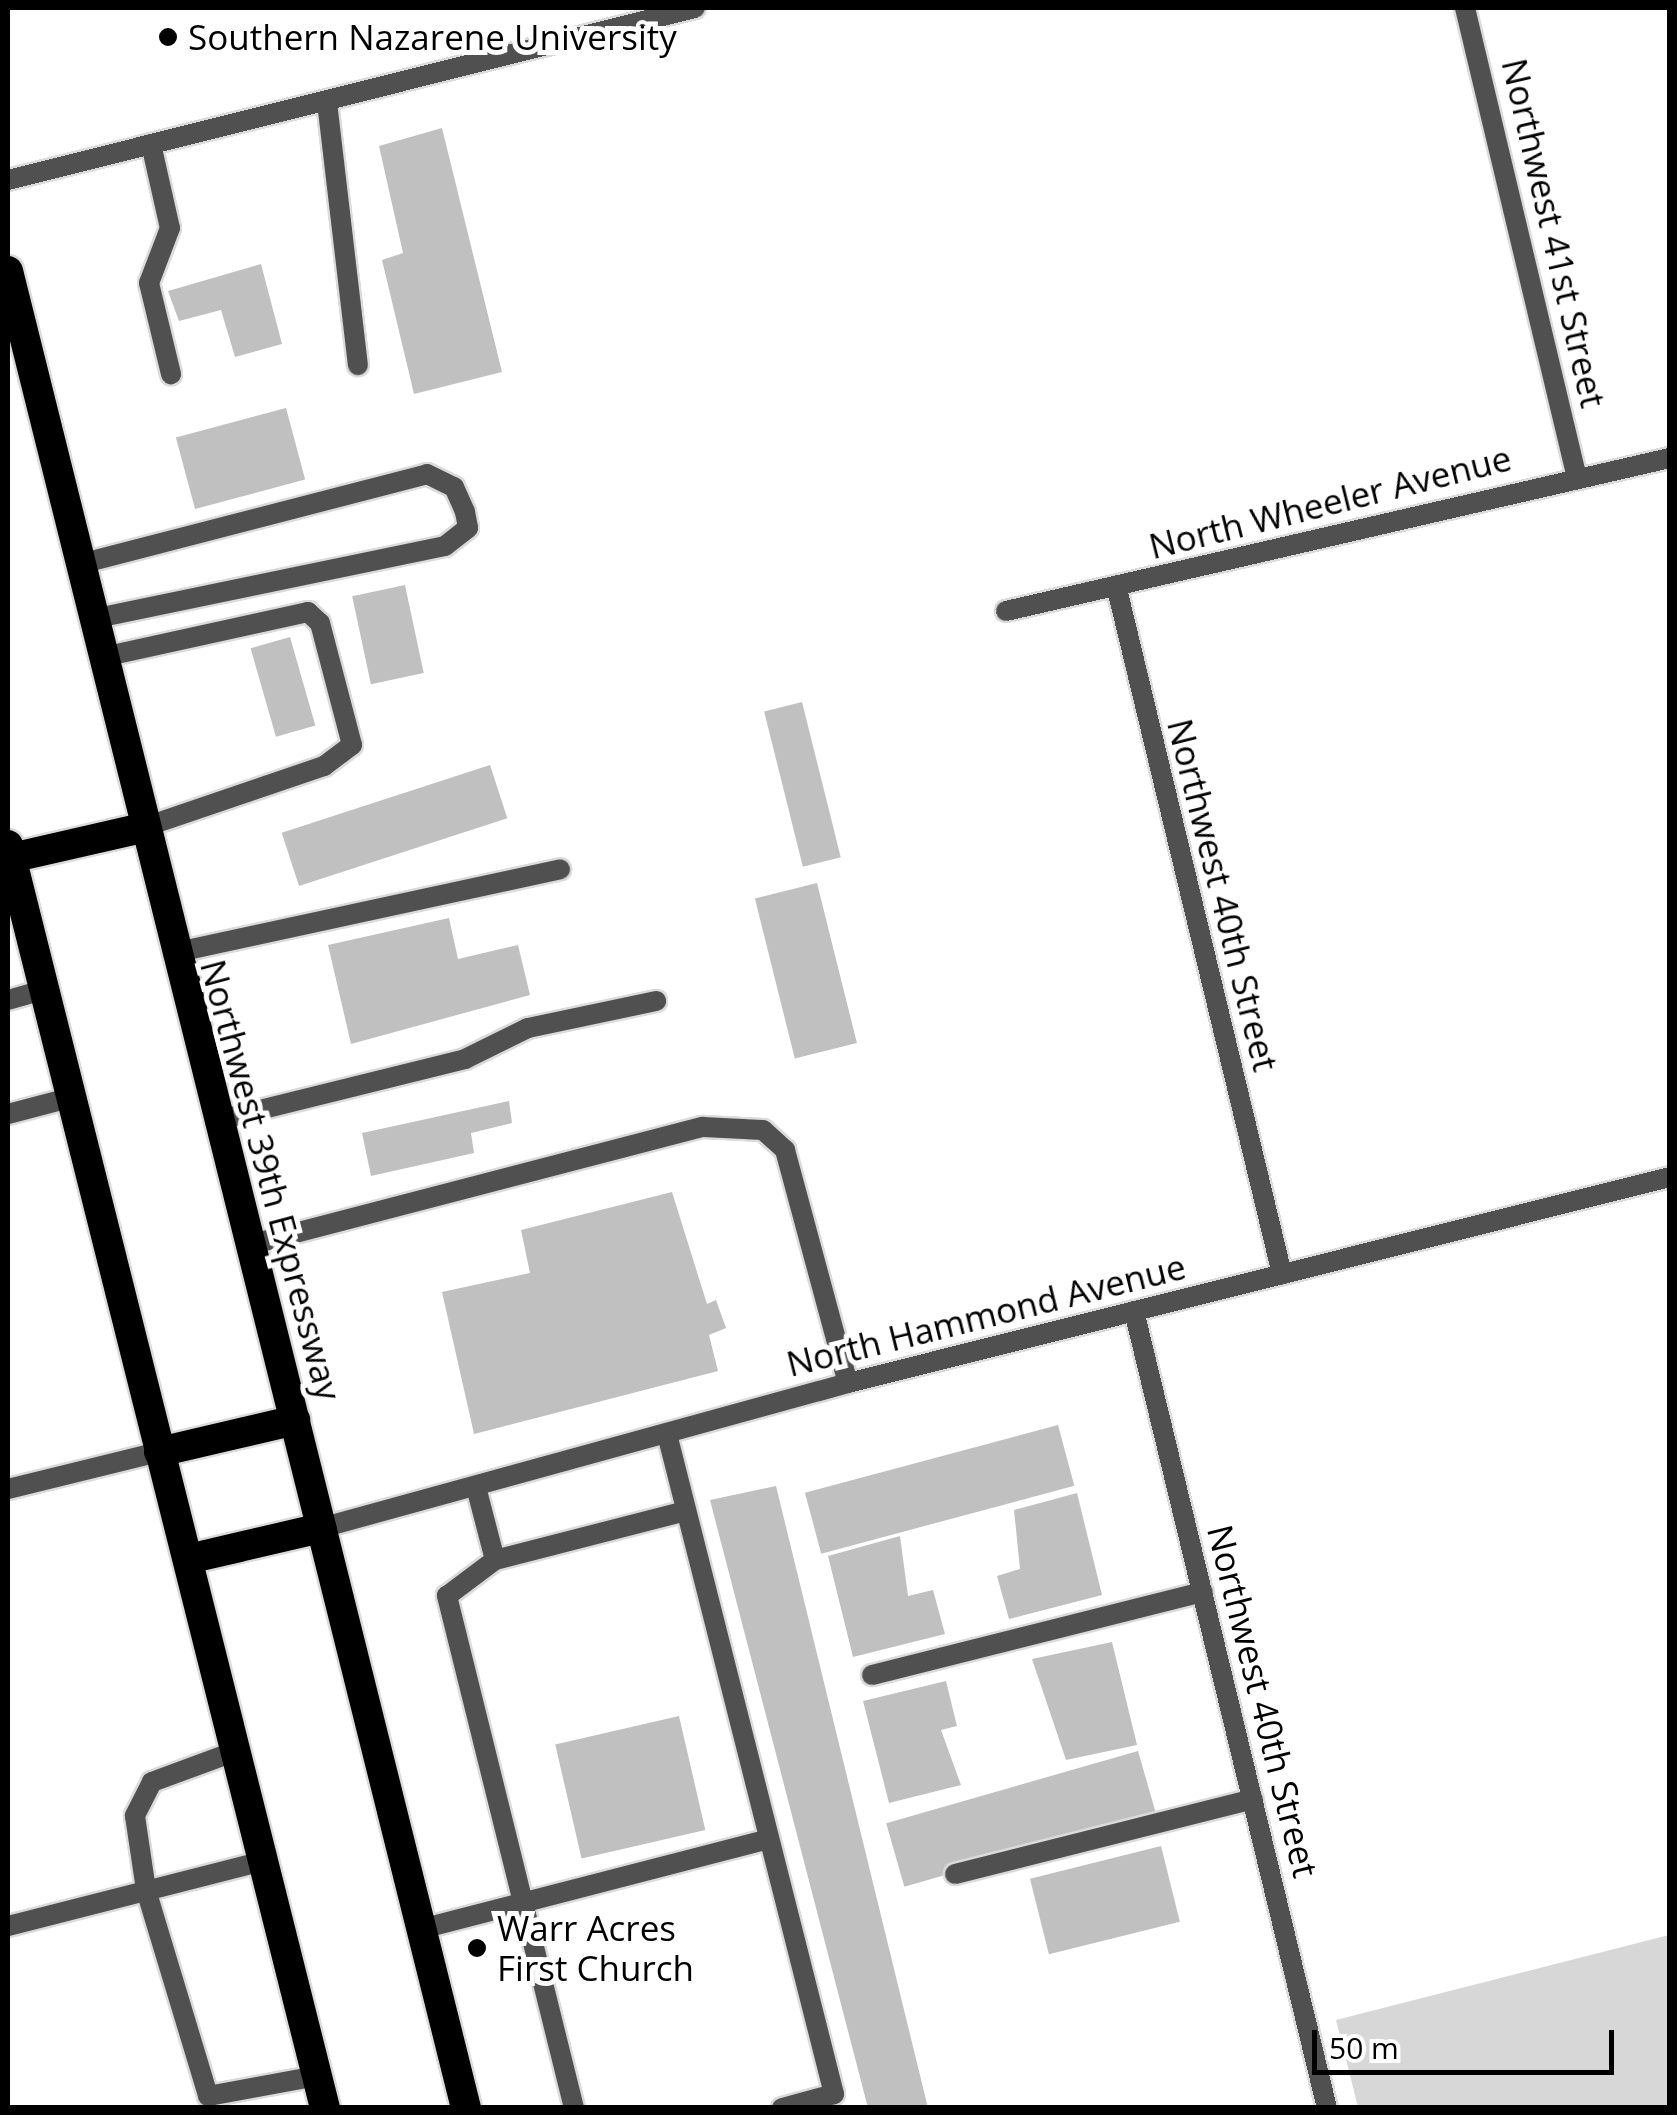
<!DOCTYPE html>
<html>
<head>
<meta charset="utf-8">
<style>
	body { margin:0 }
	#map { position:relative; width:1677px; height:2115px; overflow:hidden; background:#fff; font-family:"Open Sans",sans-serif }
	div>[style] { position:absolute }
	[style*='--x'] { left:calc(var(--x)*1px); top:calc(var(--y)*1px); width:calc(var(--w)*1px); rotate:calc(var(--a)*1deg) }
	.green>* { inset:0; background:#d7d7d7 }
	.building>* { inset:0; background:#c0c0c0; transform-origin:0 0 }
	.roads { filter:drop-shadow(2px 0 #dbdbdb) drop-shadow(-2px 0 #dbdbdb) drop-shadow(0 2px #dbdbdb) drop-shadow(0 -2px #dbdbdb) }
	.lane>* { height:20px; margin:-10px; padding:0 10px; transform-origin:10px; border-radius:10px; background:#505050 }
	.street>* { height:20px; margin:-10px; padding:0 10px; transform-origin:10px; border-radius:10px; background:#505050 }
	.highway>* { height:30px; margin:-15px; padding:0 15px; transform-origin:15px; border-radius:15px; background:#000 }
	.dots>* { width:28px; height:28px; translate:-50% -50%; box-sizing:border-box; border:5px solid #fff; border-radius:50% }
	span { translate:-50% -50%; white-space:nowrap; text-align:center; line-height:1.15; -webkit-text-stroke:10px #fff; paint-order:stroke }
	.poi-label { font-size:35px; color:#000 }
	.left { translate:0 -50%; text-align:left }
	.street-label { font-size:35px; color:#000 }
	.frame { position:absolute; inset:0; border:10px solid #000; pointer-events:none }
	.scale { position:absolute; left:1312px; top:2030px; width:302px; height:45px; box-sizing:border-box; border:5px solid #000; border-top:0; padding-left:12px; font-size:30px; line-height:35px; white-space:nowrap; color:#000; -webkit-text-stroke:8px #fff; paint-order:stroke }
</style>
</head>
<body>
<div id="map">
	<div class="green">
		<div style="clip-path:polygon(1669px 1935px,1669px 2107px,1358px 2107px,1336px 2020px)"></div>
	</div>
	<div class="building">
		<div style="clip-path:polygon(442px 128px,502px 372px,414px 394px,382px 260px,403px 253px,379px 146px)"></div>
		<div style="clip-path:polygon(261px 264px,282px 344px,235px 357px,221px 310px,179px 321px,168px 291px)"></div>
		<div style="left:286px;top:408px;width:74px;height:114px;rotate:75deg"></div>
		<div style="left:405px;top:585px;width:90px;height:54px;rotate:78deg"></div>
		<div style="left:290px;top:637px;width:92px;height:41px;rotate:74deg"></div>
		<div style="left:802px;top:702px;width:160px;height:39px;rotate:76deg"></div>
		<div style="left:490px;top:765px;width:56px;height:219px;rotate:72deg"></div>
		<div style="left:817px;top:883px;width:165px;height:64px;rotate:76deg"></div>
		<div style="clip-path:polygon(449px 918px,458px 959px,518px 945px,530px 995px,351px 1044px,328px 945px)"></div>
		<div style="clip-path:polygon(509px 1101px,512px 1123px,471px 1133px,474px 1153px,371px 1176px,362px 1133px)"></div>
		<div style="clip-path:polygon(672px 1192px,707px 1304px,716px 1300px,726px 1328px,709px 1335px,718px 1371px,474px 1434px,442px 1292px,530px 1273px,521px 1230px)"></div>
		<div style="left:1058px;top:1425px;width:63px;height:262px;rotate:75deg"></div>
		<div style="clip-path:polygon(776px 1486px,928px 2108px,868px 2108px,710px 1500px)"></div>
		<div style="clip-path:polygon(1077px 1493px,1102px 1595px,1009px 1619px,997px 1576px,1020px 1569px,1014px 1510px)"></div>
		<div style="clip-path:polygon(900px 1536px,908px 1596px,933px 1590px,945px 1634px,853px 1657px,828px 1556px)"></div>
		<div style="clip-path:polygon(1112px 1642px,1137px 1745px,1066px 1760px,1032px 1659px)"></div>
		<div style="clip-path:polygon(946px 1681px,957px 1726px,941px 1730px,961px 1785px,889px 1803px,863px 1701px)"></div>
		<div style="left:679px;top:1716px;width:117px;height:127px;rotate:77deg"></div>
		<div style="left:1138px;top:1751px;width:66px;height:262px;rotate:74deg"></div>
		<div style="left:1161px;top:1846px;width:78px;height:135px;rotate:76deg"></div>
	</div>
	<div class="roads">
		<div class="lane">
			<div style="--x:327;--y:102;--w:265;--a:83.3"></div>
			<div style="--x:151;--y:144;--w:86;--a:77.3"></div>
			<div style="--x:170;--y:228;--w:59;--a:110.9"></div>
			<div style="--x:149;--y:283;--w:94;--a:76.4"></div>
			<div style="--x:80;--y:564;--w:358;--a:-14.5"></div>
			<div style="--x:427;--y:474;--w:30;--a:26"></div>
			<div style="--x:454;--y:487;--w:27;--a:66"></div>
			<div style="--x:465;--y:512;--w:16;--a:79"></div>
			<div style="--x:468;--y:528;--w:29;--a:142"></div>
			<div style="--x:445;--y:546;--w:359;--a:168.3"></div>
			<div style="--x:103;--y:657;--w:210;--a:-12.4"></div>
			<div style="--x:308;--y:612;--w:16;--a:43"></div>
			<div style="--x:320;--y:623;--w:126;--a:75.3"></div>
			<div style="--x:352;--y:745;--w:35;--a:143"></div>
			<div style="--x:324;--y:766;--w:192;--a:161.2"></div>
			<div style="--x:173;--y:953;--w:396;--a:-12.2"></div>
			<div style="--x:8;--y:1000;--w:36;--a:-16"></div>
			<div style="--x:8;--y:1114;--w:63;--a:-14.7"></div>
			<div style="--x:215;--y:1121;--w:258;--a:-13.9"></div>
			<div style="--x:465;--y:1059;--w:70;--a:-26.2"></div>
			<div style="--x:528;--y:1028;--w:131;--a:-11.9"></div>
			<div style="--x:249;--y:1245;--w:469;--a:-14.6"></div>
			<div style="--x:703;--y:1127;--w:60;--a:2.9"></div>
			<div style="--x:763;--y:1130;--w:30;--a:42"></div>
			<div style="--x:785;--y:1150;--w:241;--a:74.9"></div>
			<div style="--x:667;--y:1434;--w:681;--a:75.8"></div>
			<div style="--x:834;--y:2094;--w:54;--a:164.9"></div>
			<div style="--x:476;--y:1487;--w:75;--a:75.4"></div>
			<div style="--x:872;--y:1675;--w:341;--a:-14.1"></div>
			<div style="--x:236;--y:1751;--w:90;--a:159.7"></div>
			<div style="--x:152;--y:1782;--w:38;--a:117"></div>
			<div style="--x:135;--y:1816;--w:75;--a:81.5"></div>
			<div style="--x:146;--y:1890;--w:215;--a:73.2"></div>
			<div style="--x:208;--y:2096;--w:111;--a:-10.4"></div>
			<div style="--x:955;--y:1874;--w:307;--a:-14.1"></div>
			<div style="--x:8;--y:1926;--w:263;--a:-14.3"></div>
			<div style="--x:421;--y:1929;--w:359;--a:-14.5"></div>
			<div style="--x:574;--y:2108;--w:528;--a:-103.93"></div>
			<div style="--x:447;--y:1596;--w:60;--a:-36.9"></div>
			<div style="--x:495;--y:1560;--w:197;--a:-14.4"></div>
		</div>
		<div class="street">
			<div style="--x:1465;--y:8;--w:478;--a:76.6"></div>
			<div style="--x:8;--y:180;--w:708;--a:-14.06"></div>
			<div style="--x:1117;--y:589;--w:705;--a:76.46"></div>
			<div style="--x:1006;--y:611;--w:681;--a:-12.98"></div>
			<div style="--x:1134;--y:1311;--w:820;--a:76.39"></div>
			<div style="--x:8;--y:1489;--w:155;--a:-13.8"></div>
			<div style="--x:321;--y:1528;--w:547;--a:-15.38"></div>
			<div style="--x:848;--y:1383;--w:847;--a:-14.07"></div>
		</div>
		<div class="highway">
			<div style="--x:8;--y:271;--w:1893;--a:76"></div>
			<div style="--x:8;--y:845;--w:1302;--a:75.91"></div>
			<div style="--x:11;--y:858;--w:134;--a:-12.9"></div>
			<div style="--x:159;--y:1452;--w:140;--a:-13.2"></div>
			<div style="--x:188;--y:1559;--w:137;--a:-13.1"></div>
		</div>
	</div>
	<div class="dots">
		<div style="left:168px;top:37px;background:#000"></div>
		<div style="left:477px;top:1948px;background:#000"></div>
	</div>
	<div class="poi-label">
		<span class="left" style="left:188px;top:37px">Southern Nazarene University</span>
		<span class="left" style="left:497px;top:1948px">Warr Acres<br>First Church</span>
	</div>
	<div class="street-label">
		<span style="left:1554px;top:233px;rotate:77deg">Northwest 41st Street</span>
		<span style="left:1330px;top:502px;rotate:-14deg">North Wheeler Avenue</span>
		<span style="left:1223px;top:895px;rotate:76deg">Northwest 40th Street</span>
		<span style="left:271px;top:1180px;rotate:75deg">Northwest 39th Expressway</span>
		<span style="left:986px;top:1315px;rotate:-14deg">North Hammond Avenue</span>
		<span style="left:1263px;top:1701px;rotate:76deg">Northwest 40th Street</span>
	</div>
	<div class="frame"></div>
	<div class="scale">50 m</div>
</div>
</body>
</html>
